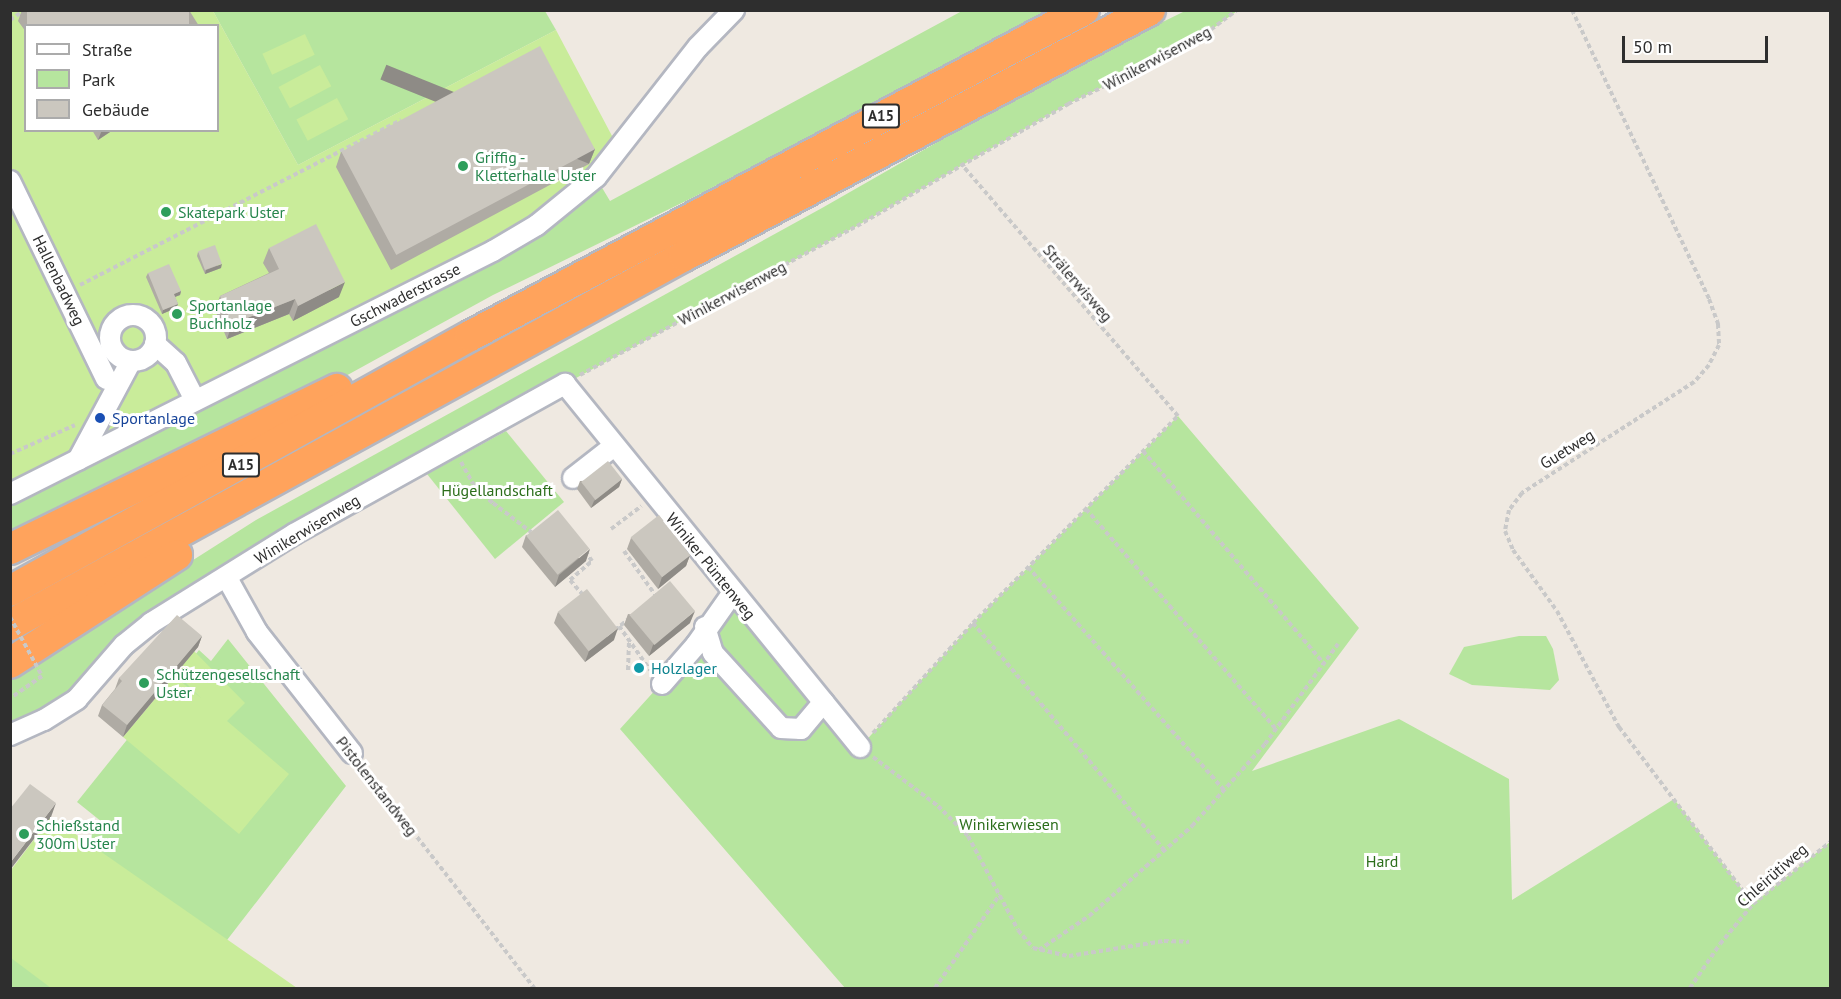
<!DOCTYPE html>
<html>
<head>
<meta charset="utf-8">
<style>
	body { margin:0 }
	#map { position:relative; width:1841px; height:999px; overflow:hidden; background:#efe9e1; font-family:"PT Sans",sans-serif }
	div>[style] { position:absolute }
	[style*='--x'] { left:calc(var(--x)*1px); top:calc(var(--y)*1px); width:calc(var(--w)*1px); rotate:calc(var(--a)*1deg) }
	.green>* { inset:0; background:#b6e59e }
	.pitch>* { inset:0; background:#c9ec9a; transform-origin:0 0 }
	.path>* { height:4px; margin-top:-2px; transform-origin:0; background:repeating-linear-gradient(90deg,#c9c9c9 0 4.5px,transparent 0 7.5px) }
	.roads { filter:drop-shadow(2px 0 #b4b7c1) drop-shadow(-2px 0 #b4b7c1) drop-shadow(0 2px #b4b7c1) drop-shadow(0 -2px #b4b7c1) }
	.minor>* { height:20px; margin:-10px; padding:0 10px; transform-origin:10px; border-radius:10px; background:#fff }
	.minor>.ring { margin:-10px; padding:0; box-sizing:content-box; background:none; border:20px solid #fff; border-radius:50% }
	.highway>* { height:30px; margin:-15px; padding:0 15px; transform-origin:15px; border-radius:15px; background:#ffa35c }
	.path-bridge>* { height:4px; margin-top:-2px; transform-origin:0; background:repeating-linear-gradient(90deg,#c9c9c9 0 4.5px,transparent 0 7.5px) }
	.wall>* { inset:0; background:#afaba4 }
	.shaded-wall>* { inset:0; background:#8e8b86; transform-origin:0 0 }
	.building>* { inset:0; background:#cbc7bf; transform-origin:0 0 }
	.dots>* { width:16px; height:16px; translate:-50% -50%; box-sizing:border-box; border:3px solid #fff; border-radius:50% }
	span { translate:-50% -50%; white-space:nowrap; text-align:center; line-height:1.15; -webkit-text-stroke:6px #fff; paint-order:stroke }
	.shield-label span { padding:2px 4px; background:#fff; border:2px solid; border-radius:4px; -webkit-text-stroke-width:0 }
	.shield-label { font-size:15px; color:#2e2e2e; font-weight:700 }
	.street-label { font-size:16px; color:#2e2e2e }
	.leisure-label { font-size:16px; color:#27864d }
	.left { translate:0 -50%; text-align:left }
	.transit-label { font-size:16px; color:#164399 }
	.park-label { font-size:16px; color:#2c6e1b }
	.culture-label { font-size:16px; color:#0d838f }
	.frame { position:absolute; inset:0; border:12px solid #2e2e2e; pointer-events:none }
	.legend { position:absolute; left:24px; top:24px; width:195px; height:108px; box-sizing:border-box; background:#fff; border:2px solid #ababab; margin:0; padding:8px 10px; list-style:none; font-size:18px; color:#2e2e2e }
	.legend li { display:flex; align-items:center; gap:12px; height:30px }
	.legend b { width:30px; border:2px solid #ababab }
	.scale { position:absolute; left:1622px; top:36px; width:146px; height:27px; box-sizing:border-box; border:3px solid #2e2e2e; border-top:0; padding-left:8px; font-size:18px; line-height:21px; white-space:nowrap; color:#2e2e2e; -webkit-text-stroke:4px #fff; paint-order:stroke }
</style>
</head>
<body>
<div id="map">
	<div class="green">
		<div style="clip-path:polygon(213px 11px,545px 11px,556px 30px,298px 165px)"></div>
		<div style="clip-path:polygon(962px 11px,1050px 11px,696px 196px,493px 295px,342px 378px,11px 539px,11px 504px,497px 258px,547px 230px,601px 186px,610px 201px)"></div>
		<div style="clip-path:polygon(1185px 11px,1237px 11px,1193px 43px,1068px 104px,857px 226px,565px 384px,151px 624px,77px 699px,11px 735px,11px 676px,256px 520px,822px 208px,1055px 75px)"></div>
		<div style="clip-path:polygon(1178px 416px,1359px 628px,1252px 771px,1399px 719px,1509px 779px,1512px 900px,1674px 799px,1753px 904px,1830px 842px,1830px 988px,845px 988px,620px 729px,696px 645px,732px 594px,861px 746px,973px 623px)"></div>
		<div style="clip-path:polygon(506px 431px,564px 502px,495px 559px,427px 474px)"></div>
		<div style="clip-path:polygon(1519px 636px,1546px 636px,1553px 649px,1559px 680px,1550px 690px,1472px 685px,1449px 674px,1464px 647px)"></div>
		<div style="clip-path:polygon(228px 639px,346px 786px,190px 988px,11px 988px,11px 935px,102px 822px,77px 802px,199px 650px,211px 661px)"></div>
	</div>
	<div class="pitch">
		<div style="clip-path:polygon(evenodd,11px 11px,213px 11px,298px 165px,556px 30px,620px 151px,529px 220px,11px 485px,11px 11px,26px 26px,218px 26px,218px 130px,26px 130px,26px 26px)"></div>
		<div style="left:305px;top:34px;width:23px;height:47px;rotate:65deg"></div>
		<div style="left:320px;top:65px;width:24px;height:47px;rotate:62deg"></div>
		<div style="left:337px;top:98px;width:24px;height:46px;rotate:62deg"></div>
		<div style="clip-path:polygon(194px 651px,245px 703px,227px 721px,289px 774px,239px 834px,123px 737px,174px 676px,201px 698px,176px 673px)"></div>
		<div style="clip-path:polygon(51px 817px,297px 988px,51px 988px,11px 958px,11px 870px)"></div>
	</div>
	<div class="path">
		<div style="--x:1572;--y:10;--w:320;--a:64.6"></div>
		<div style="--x:1709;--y:299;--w:27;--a:70"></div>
		<div style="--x:1718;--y:324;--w:21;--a:87"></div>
		<div style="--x:1719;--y:345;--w:22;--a:117"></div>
		<div style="--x:1709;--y:365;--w:23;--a:131"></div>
		<div style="--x:1694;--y:382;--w:205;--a:147.2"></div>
		<div style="--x:1522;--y:493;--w:21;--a:127"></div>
		<div style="--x:1509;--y:510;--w:21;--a:101"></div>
		<div style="--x:1505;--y:531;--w:21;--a:67"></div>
		<div style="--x:1513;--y:550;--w:75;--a:54.2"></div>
		<div style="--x:1557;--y:611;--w:132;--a:61.9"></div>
		<div style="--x:1619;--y:727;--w:222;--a:52.9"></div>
		<div style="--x:10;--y:20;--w:18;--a:-34"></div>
		<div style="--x:80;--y:285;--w:361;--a:-27.2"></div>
		<div style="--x:580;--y:375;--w:315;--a:-28.3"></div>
		<div style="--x:857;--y:226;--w:244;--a:-30"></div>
		<div style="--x:1068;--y:104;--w:139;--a:-26"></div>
		<div style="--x:1193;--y:43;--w:55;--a:-36.9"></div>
		<div style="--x:1143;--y:451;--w:280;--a:49.6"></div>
		<div style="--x:10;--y:454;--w:71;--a:-24"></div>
		<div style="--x:461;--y:462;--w:25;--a:61"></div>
		<div style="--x:473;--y:484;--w:28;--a:44"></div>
		<div style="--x:493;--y:503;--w:48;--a:37.3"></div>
		<div style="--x:1086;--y:509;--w:291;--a:49.2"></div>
		<div style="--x:611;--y:529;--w:38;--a:-37"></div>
		<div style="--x:624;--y:551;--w:55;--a:54.6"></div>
		<div style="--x:1028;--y:567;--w:298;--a:48.7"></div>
		<div style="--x:583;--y:595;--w:20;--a:-131"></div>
		<div style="--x:570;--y:580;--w:29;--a:-41"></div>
		<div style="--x:592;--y:561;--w:9;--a:-126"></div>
		<div style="--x:973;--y:623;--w:299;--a:49.9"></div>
		<div style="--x:619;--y:626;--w:54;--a:54.8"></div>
		<div style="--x:615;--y:630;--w:19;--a:-39"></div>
		<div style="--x:628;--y:670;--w:30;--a:-88"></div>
		<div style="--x:873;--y:733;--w:149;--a:-47.7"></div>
		<div style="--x:973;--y:623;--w:291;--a:-45.3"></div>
		<div style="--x:1178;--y:416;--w:333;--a:-130.7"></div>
		<div style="--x:873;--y:757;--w:81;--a:37"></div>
		<div style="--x:938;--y:806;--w:42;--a:45"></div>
		<div style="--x:968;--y:836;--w:106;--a:62"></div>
		<div style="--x:1018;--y:930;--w:23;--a:50"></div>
		<div style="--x:1033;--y:948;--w:37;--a:13"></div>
		<div style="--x:1069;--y:956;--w:96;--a:-9"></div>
		<div style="--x:1164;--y:941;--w:25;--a:2"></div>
		<div style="--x:362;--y:766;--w:281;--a:52.2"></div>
		<div style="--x:1039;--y:950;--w:60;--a:-34.2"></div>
		<div style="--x:1089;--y:916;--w:137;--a:-41.1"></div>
		<div style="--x:1192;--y:826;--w:110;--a:-48.3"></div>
		<div style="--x:1265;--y:744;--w:124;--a:-53.9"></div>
		<div style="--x:935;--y:988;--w:114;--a:-55.3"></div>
		<div style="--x:1690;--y:988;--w:53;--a:-55.7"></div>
		<div style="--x:1720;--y:944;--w:52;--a:-50.5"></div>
		<div style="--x:1753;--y:904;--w:99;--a:-38.8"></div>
	</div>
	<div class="roads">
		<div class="minor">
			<div style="--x:10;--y:181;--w:220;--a:64.1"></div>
			<div class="ring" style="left:110px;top:315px;width:26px;height:26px"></div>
			<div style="--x:155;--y:344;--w:28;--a:42"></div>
			<div style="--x:176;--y:363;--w:42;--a:62.8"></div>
			<div style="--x:78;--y:460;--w:112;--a:-61.8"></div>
			<div style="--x:573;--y:478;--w:52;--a:-38"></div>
			<div style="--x:10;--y:494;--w:541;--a:-26.71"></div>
			<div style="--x:493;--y:251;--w:51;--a:-30.6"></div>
			<div style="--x:537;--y:225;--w:76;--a:-39.1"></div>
			<div style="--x:596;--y:177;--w:165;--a:-51.9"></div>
			<div style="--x:698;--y:47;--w:52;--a:-45.8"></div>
			<div style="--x:227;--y:578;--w:62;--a:60.9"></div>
			<div style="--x:257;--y:632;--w:154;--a:51.9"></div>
			<div style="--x:705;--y:627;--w:27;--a:73"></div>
			<div style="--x:713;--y:653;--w:101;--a:47.8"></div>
			<div style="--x:781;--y:728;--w:20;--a:3"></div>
			<div style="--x:801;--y:729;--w:35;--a:-50"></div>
			<div style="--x:662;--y:684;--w:52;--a:-48.9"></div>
			<div style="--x:696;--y:645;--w:62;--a:-54.8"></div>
			<div style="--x:10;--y:735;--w:37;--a:-24"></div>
			<div style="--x:44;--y:720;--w:39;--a:-32"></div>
			<div style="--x:77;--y:699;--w:72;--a:-49"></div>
			<div style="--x:124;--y:645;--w:35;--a:-39"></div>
			<div style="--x:151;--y:623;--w:168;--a:-31.9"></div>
			<div style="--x:294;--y:534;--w:310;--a:-29"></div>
			<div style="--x:565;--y:384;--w:468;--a:50.9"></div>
		</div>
		<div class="highway">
			<div style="--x:10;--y:549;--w:364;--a:-26.1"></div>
			<div style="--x:10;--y:591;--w:526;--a:-29"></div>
			<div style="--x:470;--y:336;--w:695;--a:-27.97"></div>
			<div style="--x:10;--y:625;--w:768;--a:-28.7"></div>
			<div style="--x:684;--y:256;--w:527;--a:-27.83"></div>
			<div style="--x:10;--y:663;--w:199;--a:-32.9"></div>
		</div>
	</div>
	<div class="path-bridge">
		<div style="--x:10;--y:617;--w:67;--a:61.5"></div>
		<div style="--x:42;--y:676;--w:39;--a:145"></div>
	</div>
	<div class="wall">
		<div style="clip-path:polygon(22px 10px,189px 10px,199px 26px,26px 26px,26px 32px,18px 21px)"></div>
		<div style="clip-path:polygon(92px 130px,113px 130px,98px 140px)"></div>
		<div style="clip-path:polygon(595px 149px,589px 164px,391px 270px,336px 167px,341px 152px)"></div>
		<div style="clip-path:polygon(269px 248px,339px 297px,293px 321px,289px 314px,227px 339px,215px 310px,220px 296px,269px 273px,263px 263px)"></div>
		<div style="clip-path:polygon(198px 252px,221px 268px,205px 274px,197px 256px)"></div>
		<div style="clip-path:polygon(148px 273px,181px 291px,180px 295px,175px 297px,178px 304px,176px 308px,162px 314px,146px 277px)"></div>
		<div style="clip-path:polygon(622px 479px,619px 487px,591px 508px,577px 489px,580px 481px)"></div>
		<div style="clip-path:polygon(526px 535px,586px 561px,555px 587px,522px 547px)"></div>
		<div style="clip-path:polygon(631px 538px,690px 555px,686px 566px,658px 589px,627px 549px)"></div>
		<div style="clip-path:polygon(558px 612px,614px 640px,585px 662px,554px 623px)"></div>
		<div style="clip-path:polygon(628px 614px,690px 623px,649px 656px,624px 625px)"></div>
		<div style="clip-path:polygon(202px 636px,198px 647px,123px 737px,98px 716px,102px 705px,115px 689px,119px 678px)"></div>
	</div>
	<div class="shaded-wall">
		<div style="clip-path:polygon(102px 130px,113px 130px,98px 140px)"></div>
		<div style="left:595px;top:149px;width:16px;height:225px;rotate:112deg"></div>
		<div style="clip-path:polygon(222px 264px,221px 268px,205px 274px,206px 270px)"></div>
		<div style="clip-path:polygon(345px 282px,339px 297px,293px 321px,298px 306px)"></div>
		<div style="clip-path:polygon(181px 291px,180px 295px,172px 298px,174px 294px)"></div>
		<div style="clip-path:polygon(295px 299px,289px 314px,227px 339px,232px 324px)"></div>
		<div style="clip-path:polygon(178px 304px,176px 308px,162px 314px,163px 310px)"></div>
		<div style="clip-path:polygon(622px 479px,619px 487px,591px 508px,594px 501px)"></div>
		<div style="clip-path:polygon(590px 549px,586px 561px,555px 587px,559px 575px)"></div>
		<div style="clip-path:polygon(690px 555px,686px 566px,658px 589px,662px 577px)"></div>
		<div style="clip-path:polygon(695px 611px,690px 623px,649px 656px,653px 645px)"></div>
		<div style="clip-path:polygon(618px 628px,614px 640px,585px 662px,589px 651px)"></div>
		<div style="clip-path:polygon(202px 636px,198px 647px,123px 737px,127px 725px)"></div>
		<div style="clip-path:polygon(56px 803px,51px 817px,10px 870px,10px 863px)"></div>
	</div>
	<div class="building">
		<div style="left:27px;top:10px;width:162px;height:19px"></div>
		<div style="left:540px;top:46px;width:117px;height:225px;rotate:62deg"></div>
		<div style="clip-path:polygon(316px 224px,345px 282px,298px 306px,295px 299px,232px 324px,220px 296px,279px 269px,269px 248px)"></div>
		<div style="left:215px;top:245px;width:20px;height:18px;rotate:70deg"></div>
		<div style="clip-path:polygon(169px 264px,181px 291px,174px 294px,178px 304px,163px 310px,148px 273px)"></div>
		<div style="left:608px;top:461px;width:23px;height:34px;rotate:52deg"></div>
		<div style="left:558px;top:510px;width:50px;height:41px;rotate:51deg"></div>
		<div style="left:659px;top:515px;width:51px;height:36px;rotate:52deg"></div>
		<div style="left:670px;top:581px;width:39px;height:53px;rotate:50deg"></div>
		<div style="left:587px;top:589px;width:50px;height:37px;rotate:52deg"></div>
		<div style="clip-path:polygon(177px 615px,202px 636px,127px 725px,102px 705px,122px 681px,119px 678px)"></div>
		<div style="clip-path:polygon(30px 784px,56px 803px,10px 863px,10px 809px)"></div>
	</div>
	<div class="dots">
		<div style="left:463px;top:166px;background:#2e9e5b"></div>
		<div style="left:166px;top:212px;background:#2e9e5b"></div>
		<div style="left:177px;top:314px;background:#2e9e5b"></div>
		<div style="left:100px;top:418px;background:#1a4fb4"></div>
		<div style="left:639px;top:668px;background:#0f9aa8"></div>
		<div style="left:144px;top:683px;background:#2e9e5b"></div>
		<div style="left:24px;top:834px;background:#2e9e5b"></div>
	</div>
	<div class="shield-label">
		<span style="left:881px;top:116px">A15</span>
		<span style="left:241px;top:465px">A15</span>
	</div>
	<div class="street-label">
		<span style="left:1157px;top:58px;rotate:-28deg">Winikerwisenweg</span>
		<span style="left:59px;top:280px;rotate:64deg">Hallenbadweg</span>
		<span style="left:1078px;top:283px;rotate:49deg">Strälerwisweg</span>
		<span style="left:732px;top:293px;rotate:-28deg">Winikerwisenweg</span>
		<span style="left:405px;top:295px;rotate:-27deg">Gschwaderstrasse</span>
		<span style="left:1567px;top:449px;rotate:-32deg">Guetweg</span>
		<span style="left:307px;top:529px;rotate:-31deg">Winikerwisenweg</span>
		<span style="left:711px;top:566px;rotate:51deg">Winiker Püntenweg</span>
		<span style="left:377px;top:786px;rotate:52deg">Pistolenstandweg</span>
		<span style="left:1772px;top:875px;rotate:-41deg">Chleirütiweg</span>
	</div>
	<div class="leisure-label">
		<span class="left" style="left:475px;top:166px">Griffig -<br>Kletterhalle Uster</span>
		<span class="left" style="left:178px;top:212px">Skatepark Uster</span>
		<span class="left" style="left:189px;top:314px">Sportanlage<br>Buchholz</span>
		<span class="left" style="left:156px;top:683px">Schützengesellschaft<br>Uster</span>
		<span class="left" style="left:36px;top:834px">Schießstand<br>300m Uster</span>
	</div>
	<div class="transit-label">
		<span class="left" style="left:112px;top:418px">Sportanlage</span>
	</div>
	<div class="park-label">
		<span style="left:497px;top:490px">Hügellandschaft</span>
		<span style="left:1009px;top:824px">Winikerwiesen</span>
		<span style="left:1382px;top:861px">Hard</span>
	</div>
	<div class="culture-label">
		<span class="left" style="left:651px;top:668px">Holzlager</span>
	</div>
	<div class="frame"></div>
	<ul class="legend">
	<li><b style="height:8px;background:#fff"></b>Straße</li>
	<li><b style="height:16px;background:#b6e59e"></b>Park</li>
	<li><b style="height:16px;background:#cbc7bf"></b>Gebäude</li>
	</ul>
	<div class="scale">50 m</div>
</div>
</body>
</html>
